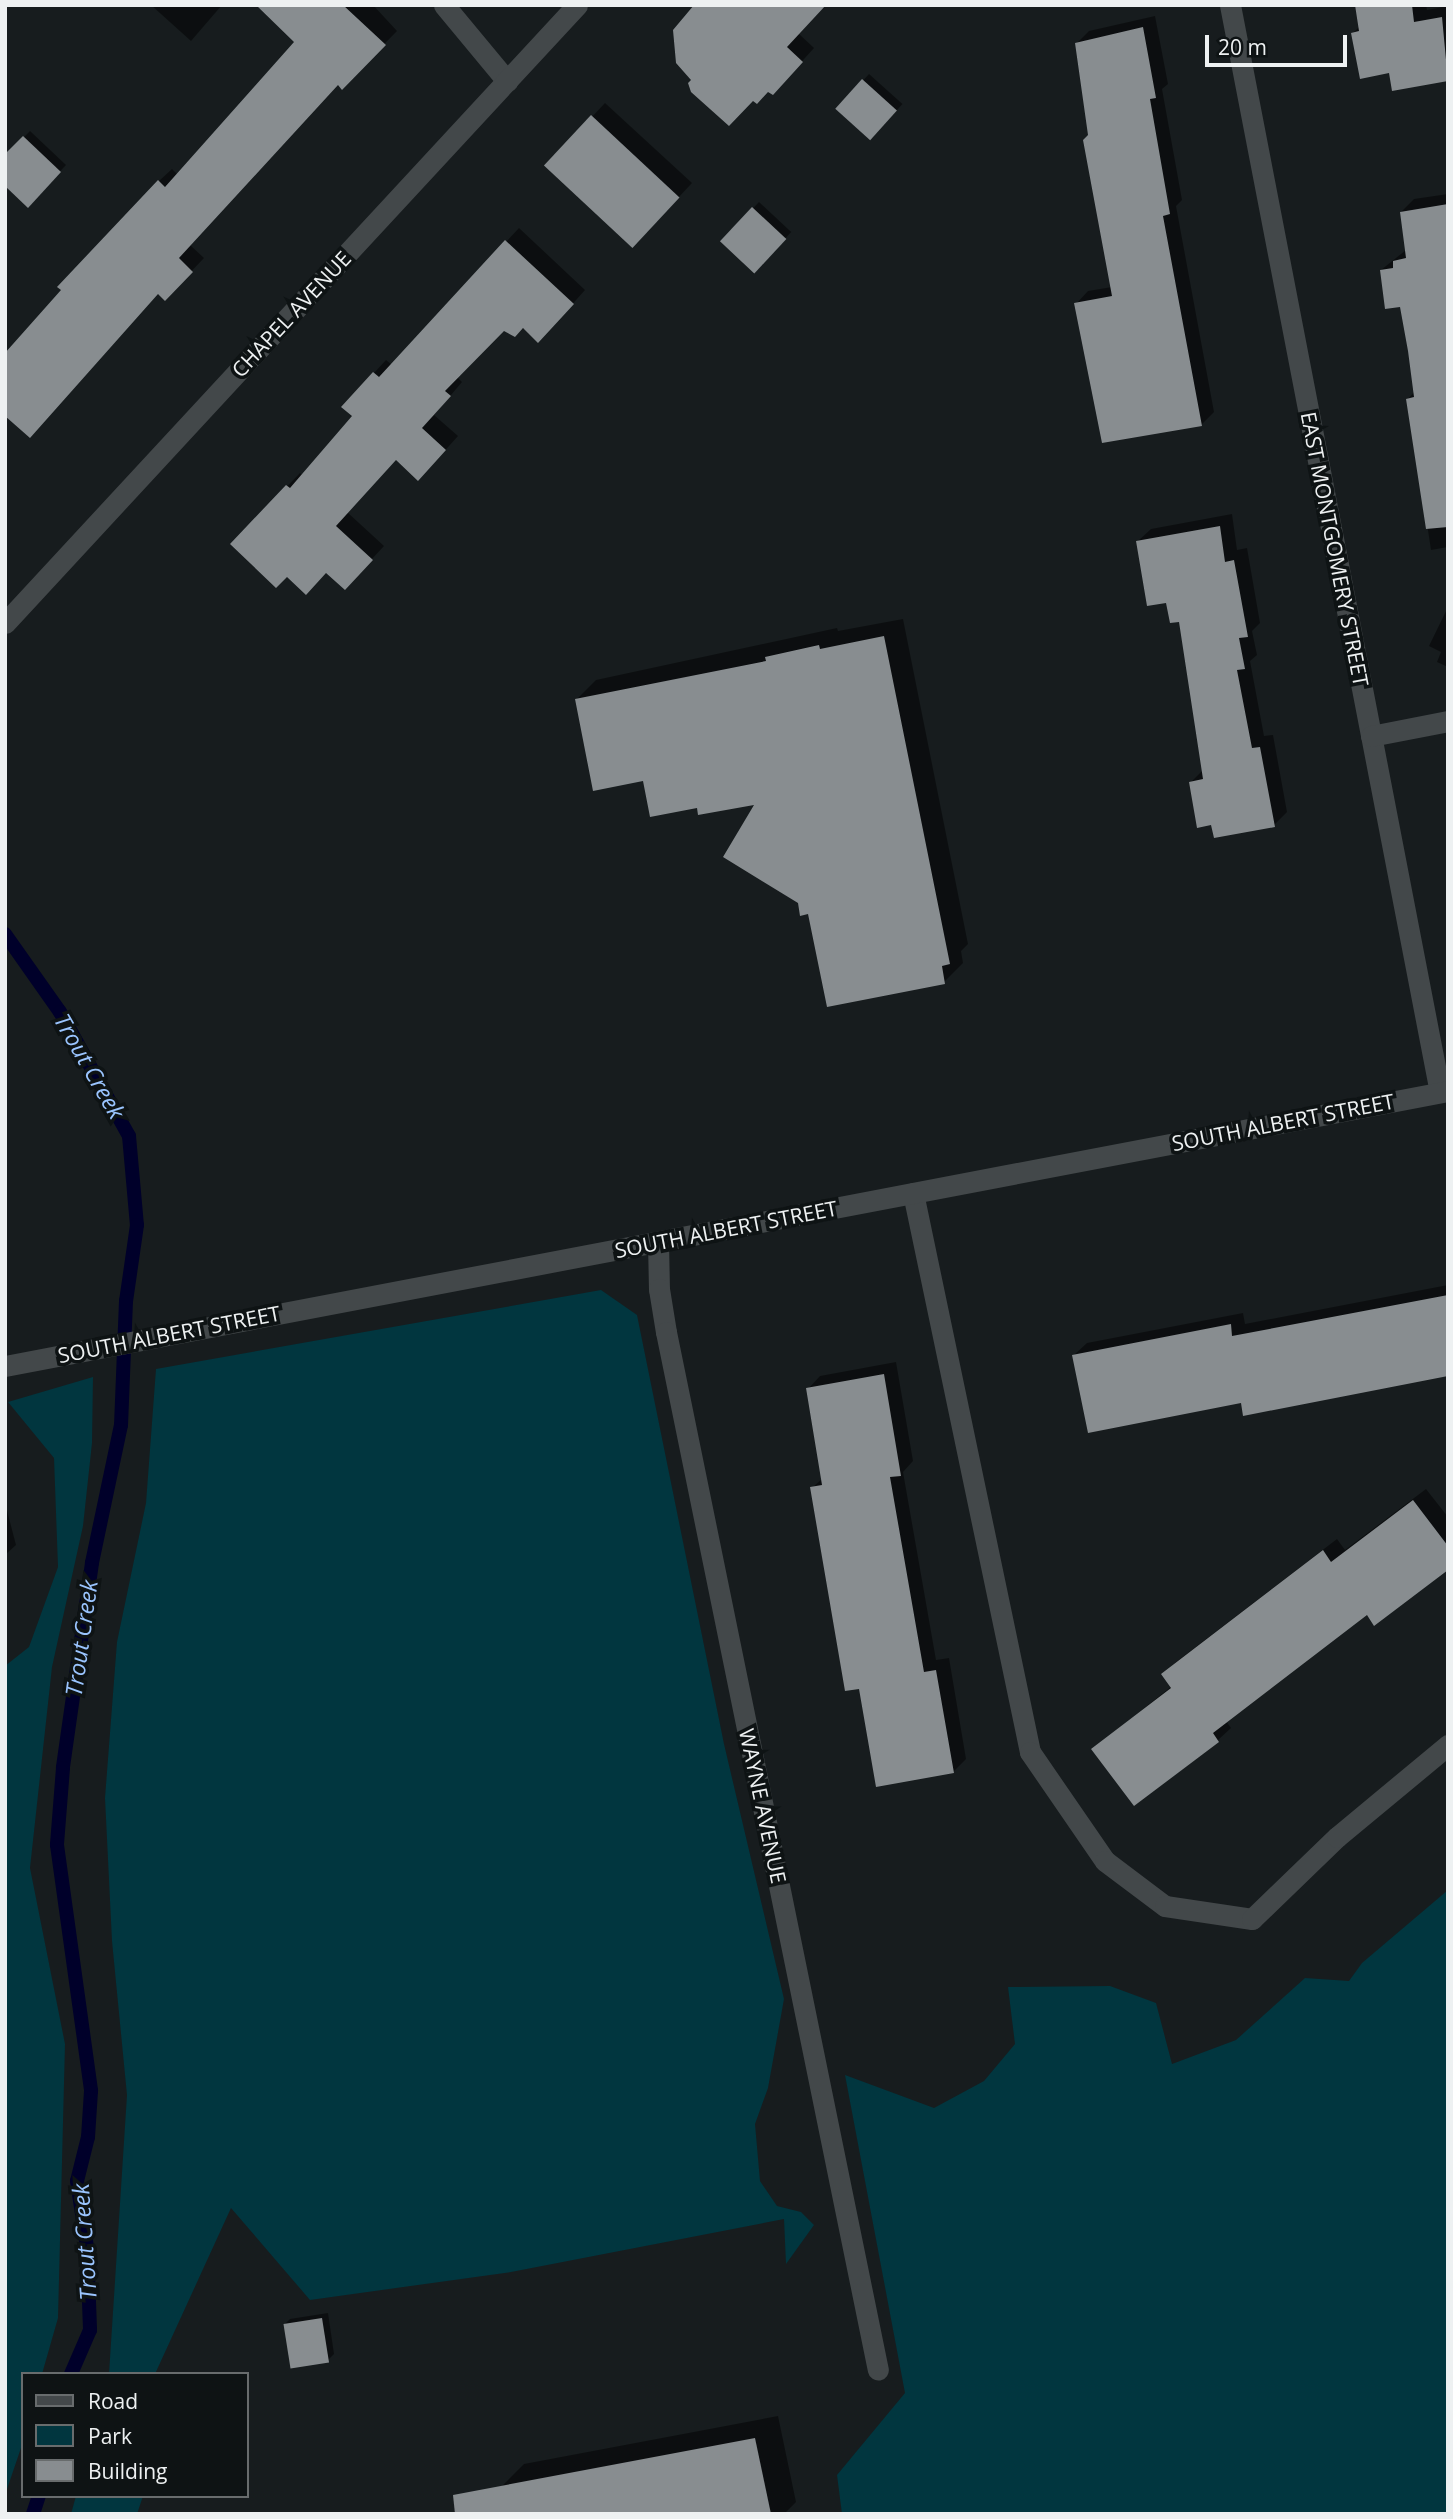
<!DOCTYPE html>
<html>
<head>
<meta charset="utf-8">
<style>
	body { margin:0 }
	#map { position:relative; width:1453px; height:2519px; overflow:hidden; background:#171c1e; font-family:"Open Sans",sans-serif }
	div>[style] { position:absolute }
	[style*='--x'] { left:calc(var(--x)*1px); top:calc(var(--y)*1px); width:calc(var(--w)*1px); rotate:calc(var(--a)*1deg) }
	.green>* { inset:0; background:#01363f }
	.shadow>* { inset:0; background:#0007; transform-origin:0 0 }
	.stream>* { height:14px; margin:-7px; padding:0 7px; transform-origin:7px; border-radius:7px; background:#00002a }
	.building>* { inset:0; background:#888d90; transform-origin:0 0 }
	.minor>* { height:21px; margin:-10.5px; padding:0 10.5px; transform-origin:10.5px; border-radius:10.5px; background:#43484a }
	span { translate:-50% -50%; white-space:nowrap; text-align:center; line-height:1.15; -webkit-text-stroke:7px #0e1314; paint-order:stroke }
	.street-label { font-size:21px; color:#eef1f2 }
	.water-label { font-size:23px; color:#9ac4fe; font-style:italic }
	.frame { position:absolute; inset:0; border:7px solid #eef1f2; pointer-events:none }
	.legend { position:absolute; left:21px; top:2372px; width:228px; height:126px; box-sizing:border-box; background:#0e1314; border:2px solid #686c6d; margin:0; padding:9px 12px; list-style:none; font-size:21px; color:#eef1f2 }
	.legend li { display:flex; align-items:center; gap:14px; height:35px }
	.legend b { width:35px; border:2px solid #686c6d }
	.scale { position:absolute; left:1205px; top:35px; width:142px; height:32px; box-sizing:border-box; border:4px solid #eef1f2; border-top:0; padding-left:9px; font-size:21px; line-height:24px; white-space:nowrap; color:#eef1f2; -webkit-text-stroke:5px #0e1314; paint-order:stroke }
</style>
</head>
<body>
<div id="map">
	<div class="green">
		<div style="clip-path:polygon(601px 1290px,637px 1315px,724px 1744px,784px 1999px,768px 2088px,755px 2124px,760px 2181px,777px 2206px,801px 2212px,814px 2225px,786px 2264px,784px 2219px,511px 2272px,310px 2300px,231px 2208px,155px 2374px,109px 2374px,127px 2095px,112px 1941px,105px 1798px,117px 1642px,146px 1503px,156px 1369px)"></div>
		<div style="clip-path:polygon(93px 1377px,92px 1443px,83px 1526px,52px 1667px,30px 1868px,65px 2044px,58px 2318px,42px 2374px,23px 2374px,23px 2442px,5px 2495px,5px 1666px,29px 1647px,58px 1567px,54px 1458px,8px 1402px)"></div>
		<div style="clip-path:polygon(1448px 1890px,1448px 2514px,842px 2514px,837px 2475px,905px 2393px,845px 2075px,934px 2108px,984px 2081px,1015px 2044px,1008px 1987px,1110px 1986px,1156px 2003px,1172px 2064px,1236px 2040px,1305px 1978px,1349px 1981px,1362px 1963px)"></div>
		<div style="clip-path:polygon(76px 2496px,143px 2496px,137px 2514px,71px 2514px)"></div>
	</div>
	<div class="shadow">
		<div style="clip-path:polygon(151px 5px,222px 5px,191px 41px)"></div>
		<div style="clip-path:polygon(258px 5px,373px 5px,397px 31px,342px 87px,338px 83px,190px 245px,204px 258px,165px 299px,159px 181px,172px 169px,178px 175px,296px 42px)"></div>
		<div style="clip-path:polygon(1357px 5px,1426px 5px,1427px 10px,1448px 6px,1448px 79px,1390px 71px,1353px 33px,1360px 26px)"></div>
		<div style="clip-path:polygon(1155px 16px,1168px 84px,1162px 89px,1182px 200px,1176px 206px,1214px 412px,1201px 425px,1076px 304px,1088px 291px,1112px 287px,1077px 43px,1089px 31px)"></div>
		<div style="clip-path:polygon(798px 33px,814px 48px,785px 80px,769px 90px,690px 83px)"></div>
		<div style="left:869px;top:74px;width:45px;height:46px;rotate:42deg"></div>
		<div style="clip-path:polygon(605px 103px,692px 183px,645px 233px,546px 166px)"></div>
		<div style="clip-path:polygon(30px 131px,66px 165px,28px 205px,5px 157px)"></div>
		<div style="clip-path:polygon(1448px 194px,1448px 547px,1431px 550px,1408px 399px,1415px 391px,1401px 305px,1381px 270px,1406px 250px,1401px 212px,1414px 199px)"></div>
		<div style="left:759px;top:202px;width:44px;height:54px;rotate:43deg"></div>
		<div style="clip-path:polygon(519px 228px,585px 290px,551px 328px,504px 329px,457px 377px,462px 382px,434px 415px,458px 436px,431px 466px,396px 458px,347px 512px,384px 546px,357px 575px,326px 571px,287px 574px,232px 544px,300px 473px,303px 476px,355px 416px,344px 406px,374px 373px,386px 360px,392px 365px)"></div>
		<div style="clip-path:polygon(1232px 514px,1237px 550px,1247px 548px,1260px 623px,1252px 631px,1257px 655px,1250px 661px,1264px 736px,1273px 735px,1287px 812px,1274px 825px,1213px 823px,1191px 782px,1204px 769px,1181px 620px,1138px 541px,1151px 529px)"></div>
		<div style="clip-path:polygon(1448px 607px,1448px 667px,1437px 662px,1441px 652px,1429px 646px)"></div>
		<div style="clip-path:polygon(903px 619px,968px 944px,961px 951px,963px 963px,944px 982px,810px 912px,800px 902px,758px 802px,698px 806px,645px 779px,577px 699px,596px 680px,837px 628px,838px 631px)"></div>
		<div style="clip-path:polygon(1448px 1285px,1448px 1375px,1242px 1401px,1074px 1355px,1087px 1343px,1243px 1313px,1245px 1324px)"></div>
		<div style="clip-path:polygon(896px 1362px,913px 1461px,903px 1472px,936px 1660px,949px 1658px,966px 1759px,953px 1772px,861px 1687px,812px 1488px,823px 1478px,808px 1389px,820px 1376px)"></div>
		<div style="clip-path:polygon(1426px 1489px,1448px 1517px,1448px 1567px,1367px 1613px,1226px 1721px,1231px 1728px,1218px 1740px,1135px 1803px,1093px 1749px,1172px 1686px,1164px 1674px,1176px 1662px,1337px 1539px,1345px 1550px)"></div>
		<div style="clip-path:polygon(5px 1503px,16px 1545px,5px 1555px)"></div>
		<div style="clip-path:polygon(328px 2313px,334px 2354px,328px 2360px,284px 2325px,290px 2319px)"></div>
		<div style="clip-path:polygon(778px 2416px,796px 2502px,784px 2514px,456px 2514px,501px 2487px,524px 2464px)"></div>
	</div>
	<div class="stream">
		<div style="--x:5;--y:934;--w:95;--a:54.8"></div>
		<div style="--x:60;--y:1012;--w:142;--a:60.9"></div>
		<div style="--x:129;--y:1136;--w:89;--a:84.9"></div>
		<div style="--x:137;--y:1225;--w:77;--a:98.2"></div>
		<div style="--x:126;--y:1301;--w:124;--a:92.3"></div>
		<div style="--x:121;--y:1425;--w:141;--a:101.9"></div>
		<div style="--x:92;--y:1563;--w:207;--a:98.1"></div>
		<div style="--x:63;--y:1768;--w:77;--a:94.5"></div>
		<div style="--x:57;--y:1845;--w:248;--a:82.1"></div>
		<div style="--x:91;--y:2091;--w:46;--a:93.7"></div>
		<div style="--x:88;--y:2137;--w:45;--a:104"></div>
		<div style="--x:77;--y:2181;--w:67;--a:81.4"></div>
		<div style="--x:87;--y:2247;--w:83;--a:87.9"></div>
		<div style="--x:90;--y:2330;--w:48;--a:113.4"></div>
		<div style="--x:33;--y:2514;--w:19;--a:-72"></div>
	</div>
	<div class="building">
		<div style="clip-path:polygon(256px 5px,343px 5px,386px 45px,342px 90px,338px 85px,179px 258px,193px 272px,165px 301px,158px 294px,30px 438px,5px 416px,5px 353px,61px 290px,57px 287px,158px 180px,165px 187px,294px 42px)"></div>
		<div style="clip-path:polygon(694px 5px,826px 5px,787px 47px,803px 62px,773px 95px,768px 92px,757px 104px,753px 101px,729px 126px,691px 92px,688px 83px,691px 80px,676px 63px,673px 30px)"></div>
		<div style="clip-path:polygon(1355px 5px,1412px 5px,1414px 22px,1442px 17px,1448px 81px,1392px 91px,1389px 73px,1360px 79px,1351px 33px,1359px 31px)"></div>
		<div style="clip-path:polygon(1143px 27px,1156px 98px,1150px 99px,1170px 214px,1163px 216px,1202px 426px,1102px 443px,1074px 303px,1112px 296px,1083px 140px,1088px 135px,1075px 43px)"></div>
		<div style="left:862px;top:79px;width:47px;height:40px;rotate:42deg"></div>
		<div style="left:591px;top:115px;width:121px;height:69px;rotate:43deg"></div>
		<div style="clip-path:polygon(23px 136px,61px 172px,28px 208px,5px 186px,5px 154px)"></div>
		<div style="clip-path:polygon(1448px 204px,1448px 527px,1426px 529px,1406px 399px,1414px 397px,1408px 351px,1400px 307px,1385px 309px,1380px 270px,1393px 268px,1393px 261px,1406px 258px,1400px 212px)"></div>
		<div style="left:752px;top:207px;width:47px;height:47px;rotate:43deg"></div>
		<div style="clip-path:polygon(505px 240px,574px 304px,538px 343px,523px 328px,515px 337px,504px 331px,445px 391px,451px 396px,422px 428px,446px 450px,418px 481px,396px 460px,336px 526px,373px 560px,345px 590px,326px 573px,306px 595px,287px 577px,276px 588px,230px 544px,286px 485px,290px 488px,352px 416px,341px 407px,373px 372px,379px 377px)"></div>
		<div style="clip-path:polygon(1220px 526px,1225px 562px,1234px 560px,1248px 637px,1239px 638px,1245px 669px,1237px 670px,1252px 748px,1260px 747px,1275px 827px,1214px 838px,1211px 825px,1197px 828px,1189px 782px,1203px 779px,1179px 622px,1170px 623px,1166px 603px,1147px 606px,1136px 541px)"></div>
		<div style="clip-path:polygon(884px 636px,950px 964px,942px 966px,945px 984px,827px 1007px,808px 914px,800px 916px,798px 903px,723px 857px,754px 805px,698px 815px,697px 808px,650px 817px,643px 781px,593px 791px,575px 699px,766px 661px,765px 657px,819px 645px,820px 649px)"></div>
		<div style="clip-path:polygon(1448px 1295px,1448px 1376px,1243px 1416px,1241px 1403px,1088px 1433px,1072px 1355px,1231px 1324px,1232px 1336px)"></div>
		<div style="clip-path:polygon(884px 1374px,901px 1476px,890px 1477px,924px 1672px,936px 1670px,954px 1773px,876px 1787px,859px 1689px,845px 1691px,810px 1487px,822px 1485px,806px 1388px)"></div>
		<div style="clip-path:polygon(1413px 1500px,1448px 1546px,1448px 1570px,1374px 1626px,1367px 1615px,1213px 1733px,1219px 1742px,1134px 1806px,1091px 1749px,1171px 1688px,1161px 1674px,1323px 1550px,1331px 1562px)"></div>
		<div style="left:322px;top:2318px;width:45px;height:39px;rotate:81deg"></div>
		<div style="clip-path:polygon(755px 2438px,771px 2514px,455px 2514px,453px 2495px)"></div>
	</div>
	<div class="minor">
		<div style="--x:444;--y:5;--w:99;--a:50.3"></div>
		<div style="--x:1230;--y:5;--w:1107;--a:79.07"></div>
		<div style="--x:5;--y:623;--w:842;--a:-47.21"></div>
		<div style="--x:1371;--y:736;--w:78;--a:-11"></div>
		<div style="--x:913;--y:1193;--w:571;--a:78.18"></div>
		<div style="--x:1030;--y:1752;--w:132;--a:55.5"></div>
		<div style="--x:1105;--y:1861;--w:75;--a:36.9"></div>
		<div style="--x:1165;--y:1906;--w:88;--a:8.5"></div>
		<div style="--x:1252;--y:1919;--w:118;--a:-44"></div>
		<div style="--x:1337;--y:1837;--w:144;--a:-39.7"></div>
		<div style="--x:658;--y:1242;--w:47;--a:88.8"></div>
		<div style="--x:659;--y:1289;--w:44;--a:80.8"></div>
		<div style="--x:666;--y:1332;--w:1059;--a:78.46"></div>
		<div style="--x:5;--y:1366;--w:1469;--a:-10.79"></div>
	</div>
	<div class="street-label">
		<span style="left:291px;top:314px;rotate:-47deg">CHAPEL AVENUE</span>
		<span style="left:1335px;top:549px;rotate:79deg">EAST MONTGOMERY STREET</span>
		<span style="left:1283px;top:1122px;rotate:-11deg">SOUTH ALBERT STREET</span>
		<span style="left:726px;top:1229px;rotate:-11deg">SOUTH ALBERT STREET</span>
		<span style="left:169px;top:1334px;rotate:-11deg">SOUTH ALBERT STREET</span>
		<span style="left:763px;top:1806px;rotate:78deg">WAYNE AVENUE</span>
	</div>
	<div class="water-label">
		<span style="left:90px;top:1066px;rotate:60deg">Trout Creek</span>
		<span style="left:81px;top:1638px;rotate:-82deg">Trout Creek</span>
		<span style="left:84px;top:2242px;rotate:-94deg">Trout Creek</span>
	</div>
	<div class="frame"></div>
	<ul class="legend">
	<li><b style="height:9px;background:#43484a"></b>Road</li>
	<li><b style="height:19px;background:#01363f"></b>Park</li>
	<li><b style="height:19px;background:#888d90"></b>Building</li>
	</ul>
	<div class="scale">20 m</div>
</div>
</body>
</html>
